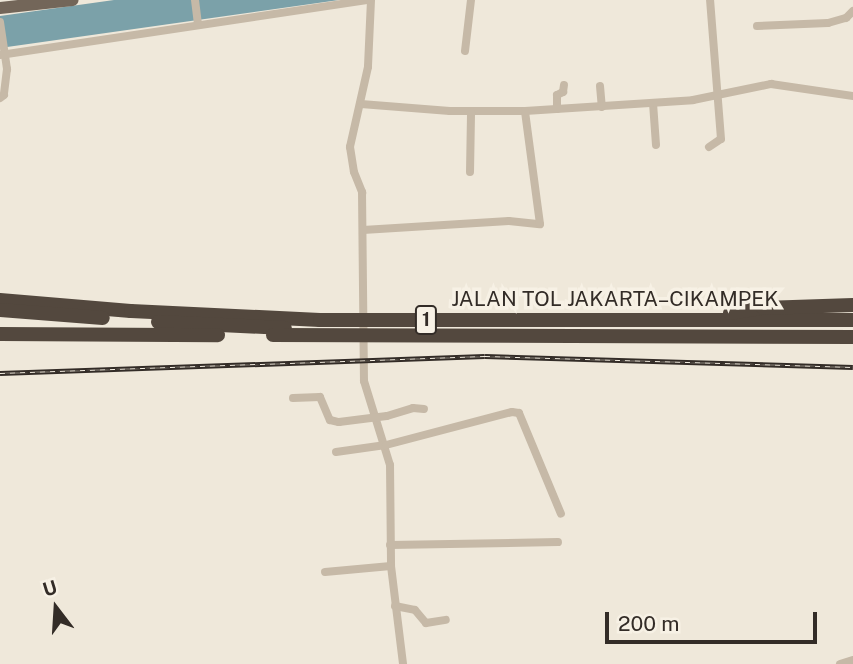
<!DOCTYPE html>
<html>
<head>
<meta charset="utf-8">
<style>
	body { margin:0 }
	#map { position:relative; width:853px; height:664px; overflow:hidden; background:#efe8da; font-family:"Public Sans",sans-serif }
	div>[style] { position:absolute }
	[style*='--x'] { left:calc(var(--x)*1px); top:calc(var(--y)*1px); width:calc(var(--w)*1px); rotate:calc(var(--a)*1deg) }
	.water>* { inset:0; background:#7ba1a9 }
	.minor>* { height:8px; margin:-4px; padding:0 4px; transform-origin:4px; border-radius:4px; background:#c6b9a7 }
	.primary>* { height:12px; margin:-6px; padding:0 6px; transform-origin:6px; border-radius:6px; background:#736659 }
	.motorway>* { height:14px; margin:-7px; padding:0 7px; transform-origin:7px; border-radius:7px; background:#53483e }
	.rail>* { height:4.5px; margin-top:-2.25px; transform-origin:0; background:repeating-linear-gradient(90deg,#f7f1e5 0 5px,#332c27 0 10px); box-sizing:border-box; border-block:2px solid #332c27 }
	span { translate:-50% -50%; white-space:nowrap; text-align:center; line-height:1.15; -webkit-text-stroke:7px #f7f1e5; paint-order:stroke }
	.shield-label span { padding:2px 5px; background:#f7f1e5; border:2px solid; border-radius:5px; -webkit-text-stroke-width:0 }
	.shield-label { font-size:19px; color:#332c27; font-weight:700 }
	.street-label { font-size:21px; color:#332c27 }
	.north { position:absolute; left:21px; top:573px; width:70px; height:70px; -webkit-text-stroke:5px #f7f1e5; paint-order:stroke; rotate:343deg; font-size:19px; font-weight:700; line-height:28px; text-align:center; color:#332c27 }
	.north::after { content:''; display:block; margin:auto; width:24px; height:32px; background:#332c27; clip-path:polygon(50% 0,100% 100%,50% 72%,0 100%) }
	.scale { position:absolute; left:605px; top:612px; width:212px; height:32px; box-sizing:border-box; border:4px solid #332c27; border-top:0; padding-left:9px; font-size:21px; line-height:24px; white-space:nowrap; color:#332c27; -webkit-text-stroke:5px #f7f1e5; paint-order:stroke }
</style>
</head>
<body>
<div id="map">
	<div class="water">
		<div style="clip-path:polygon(114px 0,339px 0,0 48px,0 16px)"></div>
	</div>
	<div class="minor">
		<div style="--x:195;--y:0;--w:25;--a:83"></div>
		<div style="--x:371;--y:0;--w:67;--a:92.6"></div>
		<div style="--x:368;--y:67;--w:82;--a:102.7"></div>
		<div style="--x:350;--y:147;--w:25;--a:81"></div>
		<div style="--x:354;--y:172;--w:22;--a:68"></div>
		<div style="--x:362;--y:192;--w:189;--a:89.4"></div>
		<div style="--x:364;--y:381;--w:88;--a:72.8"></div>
		<div style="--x:390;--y:465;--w:101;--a:89.4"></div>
		<div style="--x:391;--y:566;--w:99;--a:83"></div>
		<div style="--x:0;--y:22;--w:48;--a:81.5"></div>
		<div style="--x:7;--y:69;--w:26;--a:97"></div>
		<div style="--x:4;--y:95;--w:5;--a:143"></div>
		<div style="--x:757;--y:26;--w:71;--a:-2.4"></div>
		<div style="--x:828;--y:23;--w:19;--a:-16"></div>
		<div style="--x:846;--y:18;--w:10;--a:-45"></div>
		<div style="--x:465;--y:51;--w:51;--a:-83.3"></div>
		<div style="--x:0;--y:55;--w:371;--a:-8.5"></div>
		<div style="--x:600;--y:86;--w:21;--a:85"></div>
		<div style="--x:653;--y:103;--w:42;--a:85.9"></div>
		<div style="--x:361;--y:104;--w:89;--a:4.5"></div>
		<div style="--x:450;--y:111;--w:75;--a:0"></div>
		<div style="--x:525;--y:111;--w:168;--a:-3.7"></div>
		<div style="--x:693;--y:100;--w:80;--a:-11.6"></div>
		<div style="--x:771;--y:84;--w:83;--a:8.3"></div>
		<div style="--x:557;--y:109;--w:14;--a:-90"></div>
		<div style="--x:557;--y:95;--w:7;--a:-27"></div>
		<div style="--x:563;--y:92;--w:7;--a:-82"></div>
		<div style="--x:709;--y:147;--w:14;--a:-34"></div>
		<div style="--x:721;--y:139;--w:139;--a:-94.5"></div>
		<div style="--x:470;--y:172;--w:60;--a:-89"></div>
		<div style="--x:363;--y:230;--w:146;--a:-3.5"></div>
		<div style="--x:509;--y:221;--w:31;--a:6"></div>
		<div style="--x:540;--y:224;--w:114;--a:-97.6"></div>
		<div style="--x:293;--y:398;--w:27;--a:-2"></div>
		<div style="--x:320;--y:397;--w:25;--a:67"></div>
		<div style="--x:330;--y:420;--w:9;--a:13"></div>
		<div style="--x:339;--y:422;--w:48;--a:-7.1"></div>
		<div style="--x:387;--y:416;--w:27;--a:-17"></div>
		<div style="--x:413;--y:408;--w:11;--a:5"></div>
		<div style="--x:336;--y:452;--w:50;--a:-8"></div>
		<div style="--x:386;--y:445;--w:130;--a:-14.7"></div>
		<div style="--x:512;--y:412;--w:7;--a:8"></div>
		<div style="--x:519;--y:413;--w:109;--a:67.4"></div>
		<div style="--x:390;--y:545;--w:168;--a:-1"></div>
		<div style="--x:325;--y:572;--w:66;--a:-5.2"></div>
		<div style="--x:395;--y:606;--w:20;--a:11"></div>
		<div style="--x:415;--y:610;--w:17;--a:50"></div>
		<div style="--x:426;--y:623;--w:20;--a:-9"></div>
		<div style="--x:840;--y:664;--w:14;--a:-17"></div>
	</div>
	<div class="primary">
		<div style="--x:0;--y:8;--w:73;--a:-6.3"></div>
	</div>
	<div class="motorway">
		<div style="--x:0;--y:300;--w:131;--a:4.8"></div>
		<div style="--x:131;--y:311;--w:189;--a:2.7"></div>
		<div style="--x:320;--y:320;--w:533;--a:0"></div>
		<div style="--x:0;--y:310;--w:103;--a:4.4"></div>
		<div style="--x:730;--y:313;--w:33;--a:-9"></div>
		<div style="--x:763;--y:308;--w:90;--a:-1.9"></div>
		<div style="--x:158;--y:322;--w:127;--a:2.7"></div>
		<div style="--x:0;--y:334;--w:218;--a:0.3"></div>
		<div style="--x:273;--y:335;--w:580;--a:0.2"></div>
	</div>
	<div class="rail">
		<div style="--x:0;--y:373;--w:485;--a:-2"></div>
		<div style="--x:485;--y:356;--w:368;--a:1.7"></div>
	</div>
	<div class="shield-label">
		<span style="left:426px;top:320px">1</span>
	</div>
	<div class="street-label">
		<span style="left:615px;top:299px">JALAN TOL JAKARTA–CIKAMPEK</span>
	</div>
	<div class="north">U</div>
	<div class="scale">200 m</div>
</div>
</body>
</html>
